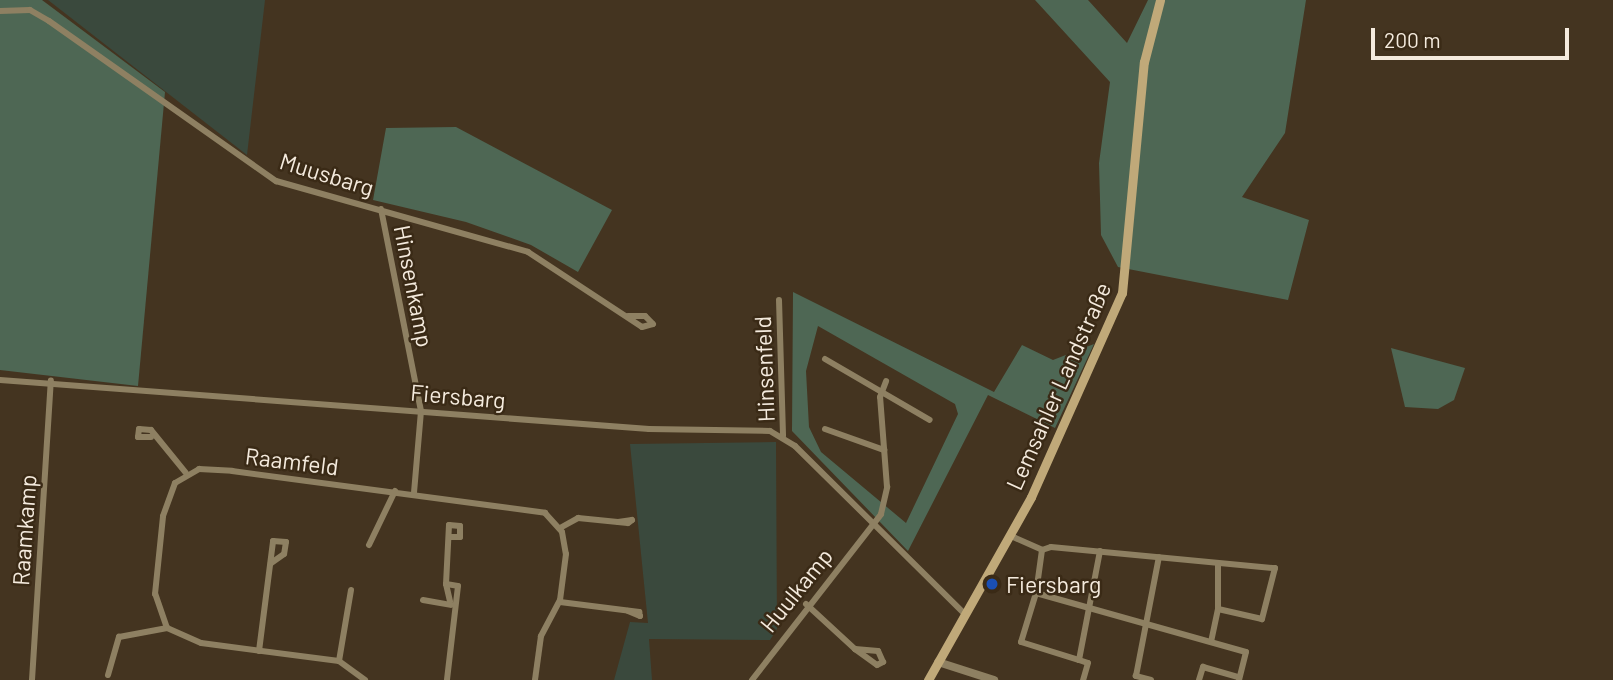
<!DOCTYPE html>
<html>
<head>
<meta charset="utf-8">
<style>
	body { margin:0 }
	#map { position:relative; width:1613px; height:680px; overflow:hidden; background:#443420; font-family:Barlow,sans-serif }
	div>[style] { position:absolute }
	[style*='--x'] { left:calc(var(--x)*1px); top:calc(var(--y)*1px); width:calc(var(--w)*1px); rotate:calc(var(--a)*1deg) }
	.green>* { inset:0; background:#3a493d }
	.forest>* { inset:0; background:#4e6754 }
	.minor>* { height:6px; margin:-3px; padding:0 3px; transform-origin:3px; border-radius:3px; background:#8e8062 }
	.tertiary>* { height:8px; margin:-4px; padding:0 4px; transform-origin:4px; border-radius:4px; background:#8e8062 }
	.secondary>* { height:9px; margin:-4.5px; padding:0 4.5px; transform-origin:4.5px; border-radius:4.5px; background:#c0a979 }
	.dots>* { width:19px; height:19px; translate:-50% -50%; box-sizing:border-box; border:4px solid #3a2a16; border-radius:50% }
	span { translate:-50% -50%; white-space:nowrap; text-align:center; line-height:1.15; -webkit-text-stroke:5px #3a2a16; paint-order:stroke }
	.street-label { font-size:23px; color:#f5ebde }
	.poi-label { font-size:23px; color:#f5ebde }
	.left { translate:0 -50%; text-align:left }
	.scale { position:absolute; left:1371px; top:28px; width:198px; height:32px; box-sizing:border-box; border:4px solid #f5ebde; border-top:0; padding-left:9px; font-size:21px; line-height:24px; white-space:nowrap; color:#f5ebde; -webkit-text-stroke:5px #3a2a16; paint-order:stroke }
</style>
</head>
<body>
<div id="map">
	<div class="green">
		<div style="clip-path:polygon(48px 0,265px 0,247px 155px)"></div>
		<div style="clip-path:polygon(776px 442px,777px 629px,770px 640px,649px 639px,652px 680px,614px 680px,630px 622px,648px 623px,630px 444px)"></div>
	</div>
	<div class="forest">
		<div style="clip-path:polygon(0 0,42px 0,165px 92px,138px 386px,0 370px)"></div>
		<div style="clip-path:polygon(1035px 0,1088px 0,1127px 43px,1148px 0,1306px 0,1285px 133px,1242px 197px,1309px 220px,1288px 300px,1118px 267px,1101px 235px,1099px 163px,1110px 82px)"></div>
		<div style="clip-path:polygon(456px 127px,612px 210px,578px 272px,531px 245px,466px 222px,373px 200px,386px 128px)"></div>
		<div style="clip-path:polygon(evenodd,793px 292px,994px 392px,1022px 345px,1053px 360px,1094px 344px,1055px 428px,988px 395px,908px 551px,792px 431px,793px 292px,818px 326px,955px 404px,958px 414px,906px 523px,821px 452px,809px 427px,806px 371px,818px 326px)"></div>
		<div style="clip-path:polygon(1391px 348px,1465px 368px,1454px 400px,1438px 409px,1405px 407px)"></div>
	</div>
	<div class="minor">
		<div style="--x:0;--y:11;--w:30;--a:-2"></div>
		<div style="--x:30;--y:10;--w:22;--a:30"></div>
		<div style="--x:49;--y:21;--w:278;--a:35.2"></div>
		<div style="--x:276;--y:181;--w:262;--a:15.7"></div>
		<div style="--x:528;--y:252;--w:136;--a:33.3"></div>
		<div style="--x:642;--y:327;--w:11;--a:-15"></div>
		<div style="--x:653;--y:324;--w:11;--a:-135"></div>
		<div style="--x:645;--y:316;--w:17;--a:180"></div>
		<div style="--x:381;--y:209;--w:206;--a:78.8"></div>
		<div style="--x:421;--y:411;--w:82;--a:94.9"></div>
		<div style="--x:779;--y:300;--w:136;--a:88.3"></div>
		<div style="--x:825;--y:359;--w:121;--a:30.2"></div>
		<div style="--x:0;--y:380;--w:651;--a:4.32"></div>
		<div style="--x:649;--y:429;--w:121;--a:0.9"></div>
		<div style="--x:770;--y:431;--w:29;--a:31"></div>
		<div style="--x:795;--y:446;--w:239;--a:44.7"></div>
		<div style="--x:825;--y:429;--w:63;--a:19.6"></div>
		<div style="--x:151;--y:437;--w:13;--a:180"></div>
		<div style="--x:138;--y:437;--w:8;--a:-83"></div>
		<div style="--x:139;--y:429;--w:12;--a:5"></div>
		<div style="--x:151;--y:430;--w:55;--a:50.9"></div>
		<div style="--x:560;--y:528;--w:21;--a:-29"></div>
		<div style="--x:578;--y:518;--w:50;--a:5.7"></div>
		<div style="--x:628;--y:523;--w:5;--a:-37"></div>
		<div style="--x:632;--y:520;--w:14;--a:172"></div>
		<div style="--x:1011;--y:536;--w:34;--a:24"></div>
		<div style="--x:1042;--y:550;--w:43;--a:97.9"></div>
		<div style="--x:1036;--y:593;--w:218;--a:15.7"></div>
		<div style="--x:1246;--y:652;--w:29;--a:104"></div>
		<div style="--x:449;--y:537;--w:11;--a:0"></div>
		<div style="--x:460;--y:537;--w:11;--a:-90"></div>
		<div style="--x:460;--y:526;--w:11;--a:-175"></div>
		<div style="--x:449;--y:525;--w:59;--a:92.9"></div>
		<div style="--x:446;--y:584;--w:18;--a:77"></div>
		<div style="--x:369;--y:545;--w:60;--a:-64.3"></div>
		<div style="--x:1042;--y:550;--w:9;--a:-18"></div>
		<div style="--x:1051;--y:547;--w:225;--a:5.4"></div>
		<div style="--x:1275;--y:568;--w:53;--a:104.3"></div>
		<div style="--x:1262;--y:619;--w:45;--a:-167.2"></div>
		<div style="--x:1218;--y:609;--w:46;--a:-90"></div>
		<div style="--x:446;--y:584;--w:12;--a:9"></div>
		<div style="--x:458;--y:586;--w:95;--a:96.7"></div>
		<div style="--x:1036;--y:593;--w:51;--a:107"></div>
		<div style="--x:1021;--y:642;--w:61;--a:17.2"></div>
		<div style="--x:1079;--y:660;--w:111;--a:-79.1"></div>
		<div style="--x:423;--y:600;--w:28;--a:10"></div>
		<div style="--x:560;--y:602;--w:80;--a:7.2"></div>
		<div style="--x:639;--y:612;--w:4;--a:76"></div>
		<div style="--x:640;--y:616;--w:13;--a:-157"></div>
		<div style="--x:806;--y:604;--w:67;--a:42.6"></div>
		<div style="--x:855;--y:649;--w:27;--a:36"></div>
		<div style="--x:877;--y:665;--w:7;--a:-27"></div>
		<div style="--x:883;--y:662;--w:12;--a:-114"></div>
		<div style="--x:878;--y:651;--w:23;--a:-175"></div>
		<div style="--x:1211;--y:642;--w:34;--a:-78"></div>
		<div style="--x:259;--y:651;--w:111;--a:-82.7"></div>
		<div style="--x:273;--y:541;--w:13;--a:4"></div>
		<div style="--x:286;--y:542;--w:12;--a:99"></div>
		<div style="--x:284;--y:554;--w:16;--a:145"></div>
		<div style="--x:1079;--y:660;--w:9;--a:18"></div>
		<div style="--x:1088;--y:663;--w:18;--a:106"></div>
		<div style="--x:339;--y:661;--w:72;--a:-80.4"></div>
		<div style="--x:108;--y:675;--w:40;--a:-74"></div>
		<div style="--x:119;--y:637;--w:49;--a:-10.6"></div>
		<div style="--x:32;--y:680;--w:300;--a:-86.4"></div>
		<div style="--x:365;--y:680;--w:32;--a:-144"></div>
		<div style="--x:339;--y:661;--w:139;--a:-172.6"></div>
		<div style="--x:201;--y:643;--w:37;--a:-156"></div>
		<div style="--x:167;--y:628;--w:36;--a:-109"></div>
		<div style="--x:155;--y:594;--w:78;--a:-84.1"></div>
		<div style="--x:163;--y:516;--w:35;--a:-70"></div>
		<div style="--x:175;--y:483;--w:28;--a:-30"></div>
		<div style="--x:199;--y:469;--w:33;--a:3"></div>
		<div style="--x:232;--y:471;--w:316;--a:7.6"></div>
		<div style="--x:545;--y:513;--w:25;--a:48"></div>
		<div style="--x:562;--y:532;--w:22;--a:80"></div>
		<div style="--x:566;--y:554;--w:46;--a:97.4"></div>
		<div style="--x:560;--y:600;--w:41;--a:117.8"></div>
		<div style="--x:541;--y:636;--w:44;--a:97.8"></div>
		<div style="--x:752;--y:680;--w:210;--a:-52.1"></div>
		<div style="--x:881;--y:514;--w:28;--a:-77"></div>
		<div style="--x:887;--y:487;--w:90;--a:-94.4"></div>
		<div style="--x:880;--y:397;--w:17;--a:-69"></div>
		<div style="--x:1151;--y:680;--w:16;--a:-165"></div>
		<div style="--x:1136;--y:676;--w:121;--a:-79.1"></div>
		<div style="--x:1199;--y:680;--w:14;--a:-73"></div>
		<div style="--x:1203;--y:667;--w:37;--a:16"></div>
	</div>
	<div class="tertiary">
		<div style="--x:938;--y:662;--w:59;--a:17.8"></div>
	</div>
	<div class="secondary">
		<div style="--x:928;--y:680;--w:210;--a:-60.6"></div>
		<div style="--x:1031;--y:497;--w:223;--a:-66"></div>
		<div style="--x:1122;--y:293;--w:232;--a:-84.6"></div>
		<div style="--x:1144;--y:62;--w:64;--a:-75.5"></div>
	</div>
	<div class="dots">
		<div style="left:992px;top:584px;background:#1a4fb4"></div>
	</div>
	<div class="street-label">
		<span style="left:327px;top:174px;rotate:17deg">Muusbarg</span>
		<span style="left:414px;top:286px;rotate:79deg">Hinsenkamp</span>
		<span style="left:764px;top:369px;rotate:-92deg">Hinsenfeld</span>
		<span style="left:1058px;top:386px;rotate:-66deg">Lemsahler Landstraße</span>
		<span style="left:458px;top:396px;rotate:5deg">Fiersbarg</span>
		<span style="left:292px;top:461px;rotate:7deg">Raamfeld</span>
		<span style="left:24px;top:530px;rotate:-86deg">Raamkamp</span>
		<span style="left:796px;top:590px;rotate:-51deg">Huulkamp</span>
	</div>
	<div class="poi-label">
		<span class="left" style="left:1006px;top:584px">Fiersbarg</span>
	</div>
	<div class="scale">200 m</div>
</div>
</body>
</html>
